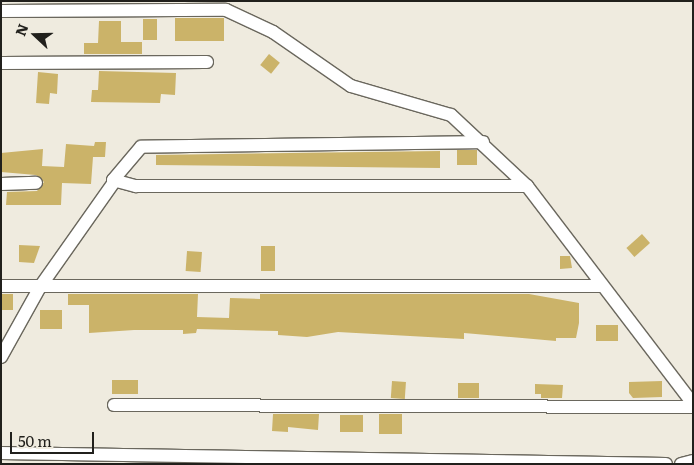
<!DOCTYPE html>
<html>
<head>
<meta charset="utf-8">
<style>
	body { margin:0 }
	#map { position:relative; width:694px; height:465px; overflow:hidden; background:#efebdf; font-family:Literata,serif }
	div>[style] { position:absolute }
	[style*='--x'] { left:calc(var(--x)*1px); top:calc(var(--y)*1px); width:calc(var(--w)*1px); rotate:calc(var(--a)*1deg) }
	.building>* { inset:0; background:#cbb369; transform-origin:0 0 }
	.roads { filter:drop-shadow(1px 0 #6a675d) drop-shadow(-1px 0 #6a675d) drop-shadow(0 1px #6a675d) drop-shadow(0 -1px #6a675d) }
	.minor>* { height:12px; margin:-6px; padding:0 6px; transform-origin:6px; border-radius:6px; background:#fff }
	span { translate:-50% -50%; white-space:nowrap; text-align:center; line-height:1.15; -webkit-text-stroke:5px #efebdf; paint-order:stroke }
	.frame { position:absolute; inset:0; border:2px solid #21201c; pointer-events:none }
	.north { position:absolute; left:10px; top:10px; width:50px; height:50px; -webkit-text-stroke:4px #efebdf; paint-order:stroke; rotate:291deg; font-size:14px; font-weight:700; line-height:20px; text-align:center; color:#21201c }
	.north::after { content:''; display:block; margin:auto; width:18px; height:22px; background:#21201c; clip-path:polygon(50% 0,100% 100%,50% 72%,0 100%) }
	.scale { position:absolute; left:10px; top:432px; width:84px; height:22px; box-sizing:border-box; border:2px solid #21201c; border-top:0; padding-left:6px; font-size:15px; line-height:18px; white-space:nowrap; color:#21201c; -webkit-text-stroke:4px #efebdf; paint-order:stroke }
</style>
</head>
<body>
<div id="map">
	<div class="building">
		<div style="left:175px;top:18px;width:49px;height:23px"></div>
		<div style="left:143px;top:19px;width:14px;height:21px"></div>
		<div style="clip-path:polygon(99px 21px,121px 21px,121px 42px,142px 42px,142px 54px,84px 54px,84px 43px,98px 43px)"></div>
		<div style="left:269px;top:54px;width:14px;height:14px;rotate:39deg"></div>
		<div style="clip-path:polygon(99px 71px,176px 73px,175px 95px,161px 94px,160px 103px,91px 102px,92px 90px,98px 90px)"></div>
		<div style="clip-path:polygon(38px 72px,58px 74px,57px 94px,50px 93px,49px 104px,36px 103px)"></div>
		<div style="clip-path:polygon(95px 142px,106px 142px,105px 157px,93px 157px,91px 184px,62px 183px,61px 205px,6px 205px,7px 192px,37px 191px,44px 182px,36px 175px,1px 172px,1px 153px,43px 149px,42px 166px,64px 167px,66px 144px,94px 146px)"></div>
		<div style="left:457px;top:150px;width:20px;height:15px"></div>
		<div style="clip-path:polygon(440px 151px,440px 168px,156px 165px,156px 155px)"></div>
		<div style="left:642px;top:234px;width:12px;height:21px;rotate:48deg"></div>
		<div style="clip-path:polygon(19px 245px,40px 246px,34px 263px,19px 262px)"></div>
		<div style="left:261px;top:246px;width:14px;height:25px"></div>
		<div style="left:187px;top:251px;width:15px;height:20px;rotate:4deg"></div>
		<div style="clip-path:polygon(560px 256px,570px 256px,572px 268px,560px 269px)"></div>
		<div style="left:1px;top:294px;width:12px;height:16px"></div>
		<div style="clip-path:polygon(68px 294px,198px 294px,197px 317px,229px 318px,230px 298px,260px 299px,260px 294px,529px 294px,579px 303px,579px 323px,576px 338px,556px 338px,556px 341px,464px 333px,464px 339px,338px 332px,307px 337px,278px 335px,278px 331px,197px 329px,196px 333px,183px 334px,183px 330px,134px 330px,89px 333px,89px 305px,68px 305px)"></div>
		<div style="left:40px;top:310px;width:22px;height:19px"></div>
		<div style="left:596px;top:325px;width:22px;height:16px"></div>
		<div style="left:138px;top:380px;width:14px;height:26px;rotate:90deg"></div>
		<div style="left:392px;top:381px;width:14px;height:17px;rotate:4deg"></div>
		<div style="clip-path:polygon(662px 381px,662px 397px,633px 398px,629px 393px,629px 382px)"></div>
		<div style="left:458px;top:383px;width:21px;height:15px"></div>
		<div style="clip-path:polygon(535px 384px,563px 385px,562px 398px,541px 398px,541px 394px,535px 394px)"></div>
		<div style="clip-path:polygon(273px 414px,319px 414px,318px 430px,288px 427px,288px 432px,272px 431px)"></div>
		<div style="left:379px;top:414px;width:23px;height:20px"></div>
		<div style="left:340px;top:415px;width:23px;height:17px"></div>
	</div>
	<div class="roads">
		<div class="minor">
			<div style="--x:1;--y:11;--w:225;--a:-0.3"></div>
			<div style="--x:226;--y:10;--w:52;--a:25.1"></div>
			<div style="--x:273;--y:32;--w:95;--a:34.7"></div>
			<div style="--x:351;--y:86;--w:104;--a:16.2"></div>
			<div style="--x:451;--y:115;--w:104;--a:43.1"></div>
			<div style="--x:527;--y:186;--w:274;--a:52.7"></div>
			<div style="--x:1;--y:63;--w:206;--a:-0.3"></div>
			<div style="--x:483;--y:142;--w:342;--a:179.2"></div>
			<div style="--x:141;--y:147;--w:43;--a:130.3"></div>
			<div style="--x:113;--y:180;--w:24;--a:15"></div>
			<div style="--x:136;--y:186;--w:391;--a:0"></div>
			<div style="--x:1;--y:184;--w:35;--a:-2"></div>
			<div style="--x:1;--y:286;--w:600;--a:0"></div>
			<div style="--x:1;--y:357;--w:80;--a:-60.9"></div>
			<div style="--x:40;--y:287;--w:128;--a:-54.8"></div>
			<div style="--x:114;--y:405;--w:579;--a:0.2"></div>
			<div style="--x:1;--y:453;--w:665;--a:0.95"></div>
			<div style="--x:681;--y:464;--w:12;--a:-14"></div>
		</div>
	</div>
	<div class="frame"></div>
	<div class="north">N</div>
	<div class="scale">50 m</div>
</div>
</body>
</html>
